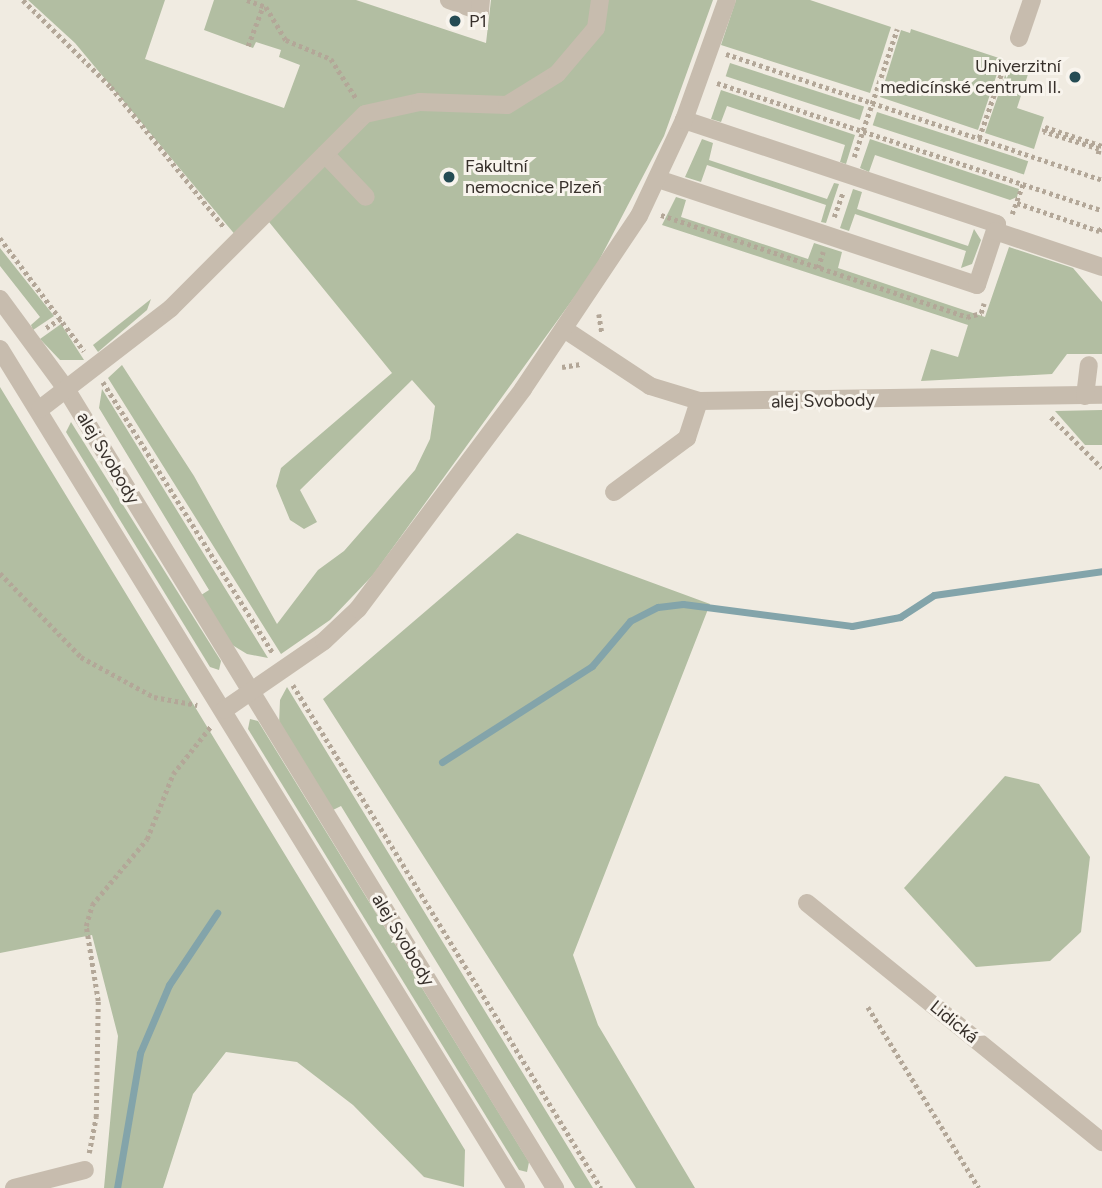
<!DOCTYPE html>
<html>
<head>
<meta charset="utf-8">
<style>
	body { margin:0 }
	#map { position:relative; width:1102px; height:1188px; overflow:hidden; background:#f0ebe1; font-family:Figtree,sans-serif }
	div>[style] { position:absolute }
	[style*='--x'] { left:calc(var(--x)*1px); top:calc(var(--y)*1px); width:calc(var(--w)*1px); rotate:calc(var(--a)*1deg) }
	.green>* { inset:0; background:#b2bea2; transform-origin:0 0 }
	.stream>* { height:7px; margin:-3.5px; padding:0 3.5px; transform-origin:3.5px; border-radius:3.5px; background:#83a4aa }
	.path>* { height:4.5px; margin-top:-2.25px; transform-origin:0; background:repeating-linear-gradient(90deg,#b3a798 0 3.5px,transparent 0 7px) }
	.minor>* { height:18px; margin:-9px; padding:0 9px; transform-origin:9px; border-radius:9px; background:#c7bcae }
	.dots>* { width:19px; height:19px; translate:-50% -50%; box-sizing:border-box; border:4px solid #f8f4ed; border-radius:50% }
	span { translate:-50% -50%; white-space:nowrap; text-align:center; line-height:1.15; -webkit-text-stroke:6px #f8f4ed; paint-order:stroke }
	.poi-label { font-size:18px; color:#37302b }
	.left { translate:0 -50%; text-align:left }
	.right { translate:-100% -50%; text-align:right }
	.street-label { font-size:18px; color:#37302b }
</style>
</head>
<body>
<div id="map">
	<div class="green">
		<div style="clip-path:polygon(28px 0,165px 0,145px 59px,284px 108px,300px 65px,279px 57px,281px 50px,256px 42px,253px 48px,204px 30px,214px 0,356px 0,486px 43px,491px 0,713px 0,664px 136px,594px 270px,373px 575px,330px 620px,281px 654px,108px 378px,122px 365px,194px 476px,277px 624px,318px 570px,344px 551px,415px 470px,430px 439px,435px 406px,412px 380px,300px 490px,317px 522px,304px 529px,290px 520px,276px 486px,281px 468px,392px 373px,269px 222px,237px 237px,75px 43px)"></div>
		<div style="clip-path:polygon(736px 0,810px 0,891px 27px,870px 93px,721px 45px)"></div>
		<div style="clip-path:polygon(911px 29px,1002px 59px,978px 130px,880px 97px,901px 30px,910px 33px)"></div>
		<div style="clip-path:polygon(1010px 61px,1030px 68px,1017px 108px,1044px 117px,1034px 149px,985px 133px)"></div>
		<div style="left:730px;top:63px;width:141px;height:14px;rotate:18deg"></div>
		<div style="clip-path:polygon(721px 90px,855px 135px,846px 164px,840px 162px,845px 145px,727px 106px,721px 122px,711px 119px)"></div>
		<div style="left:877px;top:112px;width:159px;height:14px;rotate:18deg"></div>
		<div style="clip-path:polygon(702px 139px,713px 143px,709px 160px,827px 199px,834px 183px,839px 184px,826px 223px,821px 222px,826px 205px,707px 165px,701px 182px,685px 177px)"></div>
		<div style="clip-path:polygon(870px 139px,1019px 189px,1017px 197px,1010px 200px,875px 155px,869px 172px,860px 168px)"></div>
		<div style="clip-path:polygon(853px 189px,862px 192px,857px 209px,968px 246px,974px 229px,981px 240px,972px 264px,961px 268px,966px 251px,855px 214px,849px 231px,840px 228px)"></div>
		<div style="clip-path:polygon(676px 197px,686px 200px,681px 217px,808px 259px,814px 243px,842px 252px,838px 268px,985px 317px,1009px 247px,1073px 268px,1102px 302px,1102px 354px,1067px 354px,1052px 374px,921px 381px,931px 349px,958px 357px,968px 325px,662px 225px)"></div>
		<div style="clip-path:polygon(0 248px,54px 316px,33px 330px,31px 325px,40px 317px,0 266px)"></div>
		<div style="clip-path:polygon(151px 299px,147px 310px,98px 352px,93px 345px)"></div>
		<div style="clip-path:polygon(61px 324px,84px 360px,60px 360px,40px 339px)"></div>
		<div style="clip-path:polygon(0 387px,465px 1150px,464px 1187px,424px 1177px,353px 1105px,297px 1062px,226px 1052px,193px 1094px,163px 1188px,104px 1188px,118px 1036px,92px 935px,0 953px)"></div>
		<div style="clip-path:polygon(102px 389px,268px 658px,247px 654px,229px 643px,198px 597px,209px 590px,99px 408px)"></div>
		<div style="clip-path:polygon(1102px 410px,1102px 445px,1085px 445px,1055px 411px)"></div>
		<div style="clip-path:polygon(71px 422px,221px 661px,219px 670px,210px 667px,66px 432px)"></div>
		<div style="clip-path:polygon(517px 533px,710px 604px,573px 955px,598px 1025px,695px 1188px,636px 1188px,323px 699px)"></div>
		<div style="clip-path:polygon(287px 687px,593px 1188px,575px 1188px,341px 806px,329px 812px,279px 725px,280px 700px)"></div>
		<div style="clip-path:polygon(250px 719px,258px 721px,529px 1162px,527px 1172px,519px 1170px,248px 729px)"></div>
		<div style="clip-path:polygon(1005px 776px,1039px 784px,1090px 857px,1081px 932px,1050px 961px,976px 967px,904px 888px)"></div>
	</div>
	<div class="stream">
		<div style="--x:442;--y:762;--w:178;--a:-32.6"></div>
		<div style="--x:592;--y:666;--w:59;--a:-49.8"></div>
		<div style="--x:630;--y:621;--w:31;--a:-27"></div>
		<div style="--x:658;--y:607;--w:25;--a:-7"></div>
		<div style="--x:683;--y:604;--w:170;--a:7.4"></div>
		<div style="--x:852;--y:626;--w:49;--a:-10.6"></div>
		<div style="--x:900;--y:617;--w:40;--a:-32.9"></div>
		<div style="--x:934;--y:595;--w:170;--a:-8.1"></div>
		<div style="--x:117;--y:1188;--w:137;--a:-80.3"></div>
		<div style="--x:140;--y:1053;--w:74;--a:-66.9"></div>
		<div style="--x:169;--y:985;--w:87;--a:-56.3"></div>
	</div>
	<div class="path">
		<div style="--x:23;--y:0;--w:124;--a:44.7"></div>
		<div style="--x:111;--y:87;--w:180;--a:51.1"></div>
		<div style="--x:247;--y:0;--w:20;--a:20"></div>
		<div style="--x:266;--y:7;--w:39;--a:59"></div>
		<div style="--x:286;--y:40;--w:49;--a:22.9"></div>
		<div style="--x:331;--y:59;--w:46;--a:57.3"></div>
		<div style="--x:248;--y:46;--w:43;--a:-69.4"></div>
		<div style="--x:726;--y:54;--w:397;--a:18.5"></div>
		<div style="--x:717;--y:83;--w:405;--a:18.3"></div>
		<div style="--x:979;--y:138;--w:83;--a:-70.9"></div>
		<div style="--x:1098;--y:154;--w:5;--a:-79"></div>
		<div style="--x:1099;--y:149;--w:58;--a:-162.8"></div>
		<div style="--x:1044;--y:132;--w:5;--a:-79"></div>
		<div style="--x:1045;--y:127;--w:60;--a:18.4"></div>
		<div style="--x:854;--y:157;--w:135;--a:-71.4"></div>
		<div style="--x:1017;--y:203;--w:87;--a:18.9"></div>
		<div style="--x:1099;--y:231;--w:5;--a:-53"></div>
		<div style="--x:1012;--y:214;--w:32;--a:-70"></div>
		<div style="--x:661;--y:215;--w:323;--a:18.4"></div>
		<div style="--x:967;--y:317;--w:15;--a:-16"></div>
		<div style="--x:981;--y:313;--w:10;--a:-73"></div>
		<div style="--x:834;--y:217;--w:27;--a:-70"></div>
		<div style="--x:0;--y:238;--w:141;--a:53.4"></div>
		<div style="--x:818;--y:268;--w:17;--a:-73"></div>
		<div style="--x:599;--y:314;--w:18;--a:81"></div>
		<div style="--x:46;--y:328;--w:20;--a:-33"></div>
		<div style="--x:562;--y:367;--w:19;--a:-9"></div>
		<div style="--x:103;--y:382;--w:320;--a:57.9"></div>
		<div style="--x:1051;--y:417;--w:72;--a:45"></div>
		<div style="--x:0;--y:573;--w:117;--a:46"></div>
		<div style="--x:81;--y:657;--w:83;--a:28.7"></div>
		<div style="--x:154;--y:697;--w:44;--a:10.5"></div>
		<div style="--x:293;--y:685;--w:590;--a:58.52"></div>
		<div style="--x:868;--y:1007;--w:212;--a:58.5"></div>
		<div style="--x:89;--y:1153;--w:37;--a:-79"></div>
		<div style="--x:96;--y:1117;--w:116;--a:-89"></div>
		<div style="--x:98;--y:1001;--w:76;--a:-99.1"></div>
		<div style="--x:86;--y:926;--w:22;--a:-74"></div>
		<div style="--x:92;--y:905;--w:86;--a:-50.2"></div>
		<div style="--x:147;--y:839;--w:70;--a:-68.2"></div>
		<div style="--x:173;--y:774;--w:61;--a:-51.6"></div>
	</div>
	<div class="minor">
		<div style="--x:449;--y:0;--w:33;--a:20"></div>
		<div style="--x:480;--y:11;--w:11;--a:-85"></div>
		<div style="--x:1019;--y:38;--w:40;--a:-71.1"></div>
		<div style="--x:325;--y:154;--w:59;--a:46.4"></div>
		<div style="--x:658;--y:179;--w:336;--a:18.4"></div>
		<div style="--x:977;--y:285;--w:64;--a:-71.8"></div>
		<div style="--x:997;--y:224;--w:330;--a:-161.6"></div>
		<div style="--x:995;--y:231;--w:113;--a:18.6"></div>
		<div style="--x:0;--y:299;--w:112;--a:53.7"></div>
		<div style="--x:66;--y:389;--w:937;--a:58.53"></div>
		<div style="--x:564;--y:329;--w:103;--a:33.5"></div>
		<div style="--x:650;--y:386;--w:51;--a:17"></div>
		<div style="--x:699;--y:401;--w:403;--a:-0.9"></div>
		<div style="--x:0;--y:349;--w:985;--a:58.41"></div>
		<div style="--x:1085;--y:396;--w:31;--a:-83"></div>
		<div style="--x:40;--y:409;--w:165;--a:-37.6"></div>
		<div style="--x:171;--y:308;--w:274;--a:-45"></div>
		<div style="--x:365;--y:114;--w:56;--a:-12.3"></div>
		<div style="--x:420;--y:102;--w:87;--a:2"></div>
		<div style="--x:507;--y:105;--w:59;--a:-31.8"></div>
		<div style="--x:557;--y:74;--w:60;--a:-49.7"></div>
		<div style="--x:596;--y:28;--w:28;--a:-82"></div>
		<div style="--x:614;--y:492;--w:91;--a:-36.5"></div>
		<div style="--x:687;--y:438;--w:39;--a:-72"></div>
		<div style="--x:224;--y:710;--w:121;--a:-34.6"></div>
		<div style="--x:324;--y:641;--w:47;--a:-43.3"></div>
		<div style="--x:358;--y:609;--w:275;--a:-53.1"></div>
		<div style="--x:523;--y:389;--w:208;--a:-56.2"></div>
		<div style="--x:639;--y:216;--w:106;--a:-64.9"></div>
		<div style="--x:684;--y:120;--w:127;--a:-70.3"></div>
		<div style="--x:807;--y:903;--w:380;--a:39"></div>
		<div style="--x:14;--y:1188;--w:73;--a:-14.2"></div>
	</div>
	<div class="dots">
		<div style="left:455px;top:21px;background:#254c54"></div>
		<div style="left:1075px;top:77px;background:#254c54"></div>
		<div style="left:449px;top:177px;background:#254c54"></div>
	</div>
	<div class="poi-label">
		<span class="left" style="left:469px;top:21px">P1</span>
		<span class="right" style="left:1061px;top:77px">Univerzitní<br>medicínské centrum II.</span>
		<span class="left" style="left:465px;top:177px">Fakultní<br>nemocnice Plzeň</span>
	</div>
	<div class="street-label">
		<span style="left:823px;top:401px;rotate:-1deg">alej Svobody</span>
		<span style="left:108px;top:458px;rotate:59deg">alej Svobody</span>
		<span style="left:403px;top:940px;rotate:59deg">alej Svobody</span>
		<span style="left:954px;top:1022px;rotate:39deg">Lidická</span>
	</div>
</div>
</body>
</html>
